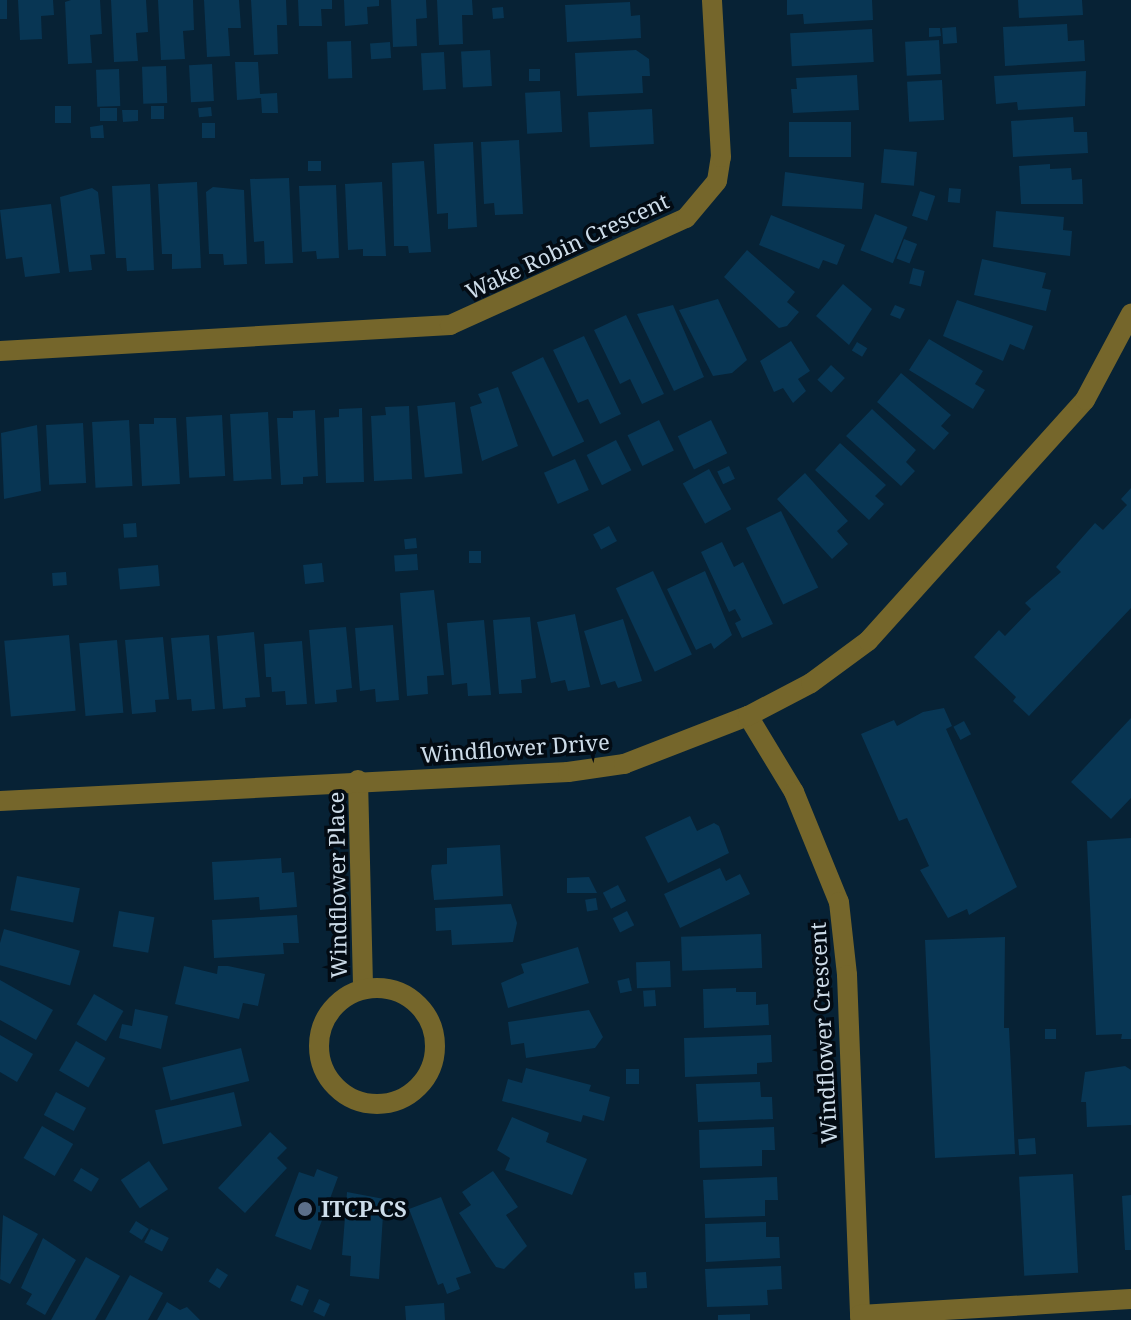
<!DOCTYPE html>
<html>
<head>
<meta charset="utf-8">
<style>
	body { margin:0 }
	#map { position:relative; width:1131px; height:1320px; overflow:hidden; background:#072235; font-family:"Noto Serif",serif }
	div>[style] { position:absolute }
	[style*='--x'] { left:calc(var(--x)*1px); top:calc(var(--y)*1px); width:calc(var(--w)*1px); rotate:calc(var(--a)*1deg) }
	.building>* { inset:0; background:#083654; transform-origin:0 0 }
	.minor>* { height:20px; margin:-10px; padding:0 10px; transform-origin:10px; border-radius:10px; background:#75662b }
	.minor>.ring { margin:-10px; padding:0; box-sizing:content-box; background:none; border:20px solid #75662b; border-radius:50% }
	.dots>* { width:22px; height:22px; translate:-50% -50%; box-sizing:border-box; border:4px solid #030b13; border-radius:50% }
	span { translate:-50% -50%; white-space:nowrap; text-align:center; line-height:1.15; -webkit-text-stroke:7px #030b13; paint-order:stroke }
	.street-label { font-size:22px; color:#cddce9 }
	.poi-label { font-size:22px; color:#cddce9; font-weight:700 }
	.left { translate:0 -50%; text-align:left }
</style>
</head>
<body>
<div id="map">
	<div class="building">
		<div style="left:0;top:0;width:7px;height:19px"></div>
		<div style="clip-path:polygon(18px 0,53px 0,54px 15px,41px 16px,42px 39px,20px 40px)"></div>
		<div style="clip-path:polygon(71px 0,100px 0,102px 34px,90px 35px,92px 63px,68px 64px,65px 2px)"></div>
		<div style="clip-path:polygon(111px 0,146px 0,148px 32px,136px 33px,138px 61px,114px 62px)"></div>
		<div style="clip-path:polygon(158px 0,193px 0,194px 30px,183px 31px,185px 59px,161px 60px)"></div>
		<div style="clip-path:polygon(204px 0,239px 0,241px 28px,228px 28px,230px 56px,207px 57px)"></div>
		<div style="clip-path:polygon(251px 0,286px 0,287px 25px,277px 25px,278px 54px,254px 55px)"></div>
		<div style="clip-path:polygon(298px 0,332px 0,332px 9px,321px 9px,322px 26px,299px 26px)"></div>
		<div style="clip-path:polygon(344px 0,379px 0,379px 6px,367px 7px,368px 24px,345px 26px)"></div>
		<div style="clip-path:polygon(391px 0,426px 0,427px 18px,416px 19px,417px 46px,393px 47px)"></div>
		<div style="clip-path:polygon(437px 0,472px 0,473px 15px,462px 15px,463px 44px,439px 45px)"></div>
		<div style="clip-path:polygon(787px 0,872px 0,873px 20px,804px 24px,803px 14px,787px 15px)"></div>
		<div style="clip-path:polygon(1018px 0,1082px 0,1083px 15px,1019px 18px)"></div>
		<div style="clip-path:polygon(630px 2px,631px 16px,640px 15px,641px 38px,567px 42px,565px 5px)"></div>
		<div style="left:503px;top:7px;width:11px;height:11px;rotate:85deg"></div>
		<div style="clip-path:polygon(1067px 24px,1068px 41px,1084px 40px,1085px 61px,1005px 66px,1003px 27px)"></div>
		<div style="left:956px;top:27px;width:16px;height:14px;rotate:86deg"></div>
		<div style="clip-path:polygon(929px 28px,940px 28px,941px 36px,929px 37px)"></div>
		<div style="left:872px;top:29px;width:33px;height:82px;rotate:87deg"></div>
		<div style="left:939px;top:40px;width:34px;height:34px;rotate:87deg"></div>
		<div style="left:351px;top:41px;width:37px;height:24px;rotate:88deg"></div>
		<div style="left:390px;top:42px;width:16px;height:20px;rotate:86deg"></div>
		<div style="left:490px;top:50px;width:36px;height:29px;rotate:87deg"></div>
		<div style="clip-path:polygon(636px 50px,649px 59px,650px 76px,642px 76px,643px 93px,577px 96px,575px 53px)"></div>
		<div style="left:444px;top:52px;width:37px;height:23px;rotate:87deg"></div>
		<div style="clip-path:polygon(235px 62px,258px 62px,260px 94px,277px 93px,278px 113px,262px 113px,261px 98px,237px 100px)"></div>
		<div style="left:212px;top:64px;width:37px;height:23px;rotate:87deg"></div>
		<div style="left:166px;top:66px;width:37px;height:24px;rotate:88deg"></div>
		<div style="left:119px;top:69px;width:37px;height:23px;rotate:88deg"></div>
		<div style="left:529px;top:69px;width:11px;height:12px"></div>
		<div style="clip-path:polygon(1086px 71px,1085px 106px,1018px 110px,1017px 102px,996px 104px,994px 76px)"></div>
		<div style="clip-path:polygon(857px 75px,859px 110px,793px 113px,791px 89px,797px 89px,796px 78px)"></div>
		<div style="left:942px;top:80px;width:40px;height:35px;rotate:87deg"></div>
		<div style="left:560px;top:91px;width:41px;height:35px;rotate:87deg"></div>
		<div style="left:55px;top:106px;width:16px;height:17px"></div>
		<div style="left:151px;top:106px;width:13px;height:13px"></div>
		<div style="left:211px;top:107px;width:9px;height:13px;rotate:84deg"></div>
		<div style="left:117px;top:108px;width:13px;height:17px;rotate:90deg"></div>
		<div style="left:652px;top:109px;width:35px;height:64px;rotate:87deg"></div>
		<div style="clip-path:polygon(122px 110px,138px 110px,138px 121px,123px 122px)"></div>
		<div style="clip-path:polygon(1073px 117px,1074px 132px,1087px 132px,1088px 153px,1013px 157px,1011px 121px)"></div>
		<div style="left:851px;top:122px;width:35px;height:62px;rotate:90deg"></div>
		<div style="left:202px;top:123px;width:13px;height:15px"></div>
		<div style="clip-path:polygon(103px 125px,104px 138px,91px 138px,90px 127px)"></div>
		<div style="clip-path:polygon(519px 140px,523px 214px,495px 215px,494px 203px,484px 204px,481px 142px)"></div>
		<div style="clip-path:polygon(473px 142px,477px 227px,448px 229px,448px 213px,437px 214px,434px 144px)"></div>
		<div style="left:884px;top:149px;width:33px;height:34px;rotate:5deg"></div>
		<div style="left:308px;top:161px;width:13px;height:10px"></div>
		<div style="clip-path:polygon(424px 161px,431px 252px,409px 253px,408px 246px,394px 246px,392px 163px)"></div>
		<div style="clip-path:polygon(1050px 164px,1050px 169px,1071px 168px,1072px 180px,1082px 179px,1083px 204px,1021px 204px,1019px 166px)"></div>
		<div style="clip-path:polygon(785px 172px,864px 183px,862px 209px,782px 206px)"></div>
		<div style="clip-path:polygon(289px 178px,293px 263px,265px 264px,264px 241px,254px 242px,250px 179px)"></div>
		<div style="clip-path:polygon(197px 182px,201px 268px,172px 269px,172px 254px,162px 254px,158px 184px)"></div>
		<div style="clip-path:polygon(382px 182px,386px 256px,363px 256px,363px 249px,348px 250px,345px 184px)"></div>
		<div style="clip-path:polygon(150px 184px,154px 270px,127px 271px,126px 258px,116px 258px,112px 186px)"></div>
		<div style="clip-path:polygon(336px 185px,339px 258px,317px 259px,316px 251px,302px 252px,299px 186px)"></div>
		<div style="clip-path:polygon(213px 187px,244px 190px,247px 264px,224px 265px,223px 254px,209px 254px,206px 192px)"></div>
		<div style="clip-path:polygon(92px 188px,98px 192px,105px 254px,90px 255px,92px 270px,69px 272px,60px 197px)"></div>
		<div style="left:949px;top:188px;width:12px;height:14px;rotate:5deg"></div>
		<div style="left:920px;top:191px;width:16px;height:26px;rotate:18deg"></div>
		<div style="clip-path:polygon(51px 204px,60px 273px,25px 277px,22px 257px,6px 259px,0 210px)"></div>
		<div style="clip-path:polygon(996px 211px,1064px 217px,1063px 230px,1072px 231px,1070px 256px,993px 247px)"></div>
		<div style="left:875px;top:214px;width:35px;height:39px;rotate:22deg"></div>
		<div style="clip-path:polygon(771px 215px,845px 245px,837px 265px,823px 260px,819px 269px,759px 245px)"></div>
		<div style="left:904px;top:239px;width:14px;height:21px;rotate:21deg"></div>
		<div style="clip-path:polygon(747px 250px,795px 292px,787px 302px,799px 312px,787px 326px,779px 328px,724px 277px)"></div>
		<div style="clip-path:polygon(982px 259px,1046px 273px,1042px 288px,1051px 290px,1046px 311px,974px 295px)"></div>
		<div style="left:913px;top:268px;width:12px;height:16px;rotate:14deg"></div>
		<div style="clip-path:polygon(843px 284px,872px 309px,849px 345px,816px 316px)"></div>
		<div style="clip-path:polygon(718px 299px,747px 360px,732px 373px,713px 376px,679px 310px)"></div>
		<div style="clip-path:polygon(957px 300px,1033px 326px,1024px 350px,1010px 344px,1003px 361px,943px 336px)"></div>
		<div style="clip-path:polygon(673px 305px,704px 377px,674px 391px,637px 314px)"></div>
		<div style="clip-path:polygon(895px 305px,905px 309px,900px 319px,890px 315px)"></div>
		<div style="clip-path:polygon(626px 315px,664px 394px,642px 404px,630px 379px,620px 384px,594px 330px)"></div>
		<div style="clip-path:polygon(584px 336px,621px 414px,600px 424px,588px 399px,578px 403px,553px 350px)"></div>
		<div style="clip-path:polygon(929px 339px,983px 371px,975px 384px,985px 390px,973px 409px,909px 370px)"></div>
		<div style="clip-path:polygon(791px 341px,810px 371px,798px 379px,806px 391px,793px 403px,783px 388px,774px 392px,760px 361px)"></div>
		<div style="left:857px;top:342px;width:12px;height:10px;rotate:31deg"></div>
		<div style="left:543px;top:357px;width:94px;height:35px;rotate:64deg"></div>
		<div style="left:831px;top:365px;width:19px;height:20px;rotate:43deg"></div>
		<div style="clip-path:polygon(901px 373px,951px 415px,941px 426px,949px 433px,934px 450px,877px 402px)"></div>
		<div style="clip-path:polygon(498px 387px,518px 446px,482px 461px,470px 407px,482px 403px,478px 394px)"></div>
		<div style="left:455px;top:402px;width:72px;height:38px;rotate:84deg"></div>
		<div style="clip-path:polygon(409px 406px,412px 479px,374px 481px,371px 416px,386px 415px,385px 407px)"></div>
		<div style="clip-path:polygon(362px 408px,364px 482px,326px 483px,324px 418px,339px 417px,339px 409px)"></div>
		<div style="clip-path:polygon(872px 409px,916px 450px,906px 462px,915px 471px,901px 486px,846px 436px)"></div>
		<div style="clip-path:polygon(315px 410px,318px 476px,303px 477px,303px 484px,281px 485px,277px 418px,293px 418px,293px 411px)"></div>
		<div style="left:268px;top:412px;width:67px;height:38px;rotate:87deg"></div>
		<div style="left:222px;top:415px;width:61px;height:36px;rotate:87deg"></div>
		<div style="clip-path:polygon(154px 418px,176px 418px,180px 484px,142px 486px,139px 424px,154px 424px)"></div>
		<div style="left:129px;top:420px;width:66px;height:37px;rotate:87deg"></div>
		<div style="left:659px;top:420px;width:34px;height:35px;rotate:64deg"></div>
		<div style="left:711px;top:420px;width:37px;height:37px;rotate:64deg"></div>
		<div style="left:83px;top:423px;width:60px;height:37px;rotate:87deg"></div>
		<div style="clip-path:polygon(37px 425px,41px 491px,4px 499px,1px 433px)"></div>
		<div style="left:616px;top:440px;width:34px;height:33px;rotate:63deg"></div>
		<div style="clip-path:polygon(840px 443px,886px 485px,875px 496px,884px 504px,869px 520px,815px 470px)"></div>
		<div style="left:575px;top:459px;width:34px;height:34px;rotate:66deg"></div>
		<div style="left:729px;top:466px;width:14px;height:13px;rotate:65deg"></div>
		<div style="left:709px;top:469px;width:46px;height:30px;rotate:61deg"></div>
		<div style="clip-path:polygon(805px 473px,848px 521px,837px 531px,848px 544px,832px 559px,777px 499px)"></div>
		<div style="clip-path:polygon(1131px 488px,1131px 608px,1029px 716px,1013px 701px,1016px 697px,974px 657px,999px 630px,1005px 636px,1031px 609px,1025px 603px,1061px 572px,1056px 567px,1095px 523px,1103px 530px,1127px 505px,1121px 499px)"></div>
		<div style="left:781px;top:511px;width:85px;height:39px;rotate:64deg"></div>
		<div style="left:136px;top:523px;width:14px;height:13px;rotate:86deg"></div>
		<div style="left:609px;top:526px;width:17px;height:18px;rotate:62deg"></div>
		<div style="left:416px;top:538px;width:10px;height:12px;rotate:84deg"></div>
		<div style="clip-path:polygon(722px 542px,734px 567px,743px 562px,773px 624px,742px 638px,735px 623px,741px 620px,735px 609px,729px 612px,701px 552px)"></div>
		<div style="left:481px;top:551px;width:12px;height:12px;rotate:90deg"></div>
		<div style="left:417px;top:554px;width:16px;height:23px;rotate:86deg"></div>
		<div style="left:322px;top:563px;width:19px;height:19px;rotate:84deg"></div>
		<div style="left:158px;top:565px;width:21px;height:40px;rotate:85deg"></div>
		<div style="left:653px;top:571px;width:92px;height:41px;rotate:65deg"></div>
		<div style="clip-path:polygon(705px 571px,732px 635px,714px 649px,711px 643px,696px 650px,667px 589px)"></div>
		<div style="left:66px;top:572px;width:13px;height:14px;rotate:86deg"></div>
		<div style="clip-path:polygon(434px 590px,444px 675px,427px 676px,428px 694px,407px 696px,400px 593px)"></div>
		<div style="clip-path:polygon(575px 614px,590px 687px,568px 691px,565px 680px,551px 683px,537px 622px)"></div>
		<div style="clip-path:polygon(530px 617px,536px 678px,521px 680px,522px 693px,499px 694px,493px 620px)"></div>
		<div style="clip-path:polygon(623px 619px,642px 681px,618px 688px,615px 681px,601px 685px,584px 631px)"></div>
		<div style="clip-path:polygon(484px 620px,491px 695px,468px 696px,467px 683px,452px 685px,447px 623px)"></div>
		<div style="clip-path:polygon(393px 625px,399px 700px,376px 702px,375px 689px,360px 691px,355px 628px)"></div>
		<div style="clip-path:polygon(346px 627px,352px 688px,336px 690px,337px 702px,315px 704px,309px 630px)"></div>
		<div style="clip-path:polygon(254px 632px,260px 697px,245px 698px,246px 707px,223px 709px,217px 636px)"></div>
		<div style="left:69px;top:635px;width:76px;height:65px;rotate:85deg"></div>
		<div style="clip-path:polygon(209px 635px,215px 709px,192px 711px,191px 699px,177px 700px,171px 638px)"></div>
		<div style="clip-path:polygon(163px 637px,169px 699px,155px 700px,156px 712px,132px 714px,125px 640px)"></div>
		<div style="left:117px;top:640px;width:73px;height:38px;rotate:85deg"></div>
		<div style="clip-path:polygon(302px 641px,307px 704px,286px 705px,285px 691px,272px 692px,271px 677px,266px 677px,264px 644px)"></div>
		<div style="clip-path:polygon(944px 708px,952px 726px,946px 729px,1017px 887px,969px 915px,967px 909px,948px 918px,920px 870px,929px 866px,907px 818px,899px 821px,861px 734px,894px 720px,897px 726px,923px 712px)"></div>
		<div style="clip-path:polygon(1131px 718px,1131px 798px,1111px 819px,1071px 782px)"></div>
		<div style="left:964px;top:721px;width:15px;height:12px;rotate:62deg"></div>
		<div style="clip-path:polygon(690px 816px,697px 831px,714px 823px,719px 826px,729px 853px,668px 883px,645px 837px)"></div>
		<div style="clip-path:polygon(1131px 838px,1131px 1039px,1121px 1039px,1122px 1034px,1096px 1035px,1087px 841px)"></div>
		<div style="clip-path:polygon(500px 845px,503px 896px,434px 900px,431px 871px,432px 865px,447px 864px,447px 848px)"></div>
		<div style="clip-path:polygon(281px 858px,282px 873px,294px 872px,297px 907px,260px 910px,259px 897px,214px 900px,212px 862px)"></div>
		<div style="clip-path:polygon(720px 868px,726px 881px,740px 874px,750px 894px,680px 928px,664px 894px)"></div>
		<div style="left:17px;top:876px;width:64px;height:35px;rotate:11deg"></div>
		<div style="clip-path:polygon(589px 877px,597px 893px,567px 893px,567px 878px)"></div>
		<div style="left:618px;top:885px;width:18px;height:17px;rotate:63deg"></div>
		<div style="left:596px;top:898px;width:12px;height:11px;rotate:81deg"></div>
		<div style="clip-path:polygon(511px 904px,517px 923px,513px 942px,452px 945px,451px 930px,436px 931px,435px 908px)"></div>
		<div style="left:119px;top:911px;width:36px;height:36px;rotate:10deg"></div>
		<div style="left:627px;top:911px;width:16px;height:16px;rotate:63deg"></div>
		<div style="clip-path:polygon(297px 915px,299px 943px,283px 943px,284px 954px,214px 958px,212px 920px)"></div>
		<div style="left:4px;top:929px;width:79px;height:36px;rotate:16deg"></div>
		<div style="left:761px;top:934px;width:34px;height:80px;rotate:88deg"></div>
		<div style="clip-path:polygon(1005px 937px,1004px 1028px,1009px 1028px,1015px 1154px,935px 1158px,925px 940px)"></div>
		<div style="clip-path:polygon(578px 947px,589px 983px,508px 1008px,501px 983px,524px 973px,521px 964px)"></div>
		<div style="left:670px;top:961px;width:26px;height:34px;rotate:88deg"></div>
		<div style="clip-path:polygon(184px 966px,217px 974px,218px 966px,228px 966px,265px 974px,258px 1006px,243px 1003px,239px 1019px,175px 1004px)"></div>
		<div style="left:629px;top:978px;width:13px;height:12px;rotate:77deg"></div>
		<div style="clip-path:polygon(0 980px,53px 1010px,36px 1040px,0 1020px)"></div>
		<div style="clip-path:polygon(736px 988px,736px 992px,756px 992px,756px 1005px,768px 1004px,769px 1025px,704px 1028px,703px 989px)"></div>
		<div style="left:655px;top:990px;width:16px;height:12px;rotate:86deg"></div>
		<div style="left:94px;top:994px;width:34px;height:35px;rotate:30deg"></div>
		<div style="clip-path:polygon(135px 1009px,168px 1016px,161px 1049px,119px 1038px,122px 1024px,132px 1026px)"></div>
		<div style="clip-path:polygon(589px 1010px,603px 1037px,595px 1048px,526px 1058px,524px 1043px,511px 1045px,508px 1022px)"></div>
		<div style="left:1045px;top:1029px;width:11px;height:10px"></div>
		<div style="clip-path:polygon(0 1035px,33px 1054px,17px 1082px,0 1072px)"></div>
		<div style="clip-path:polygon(771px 1035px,772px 1062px,757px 1063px,757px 1074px,685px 1077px,684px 1038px)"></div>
		<div style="left:76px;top:1041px;width:34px;height:34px;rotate:30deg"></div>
		<div style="left:241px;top:1048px;width:34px;height:81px;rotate:76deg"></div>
		<div style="clip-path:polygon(1125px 1066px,1131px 1070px,1131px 1125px,1087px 1127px,1086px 1102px,1081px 1102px,1085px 1072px)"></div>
		<div style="clip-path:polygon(526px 1068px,591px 1085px,589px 1091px,610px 1097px,604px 1121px,583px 1115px,581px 1122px,502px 1101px,508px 1079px,522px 1083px)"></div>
		<div style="left:626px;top:1069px;width:13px;height:15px"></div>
		<div style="clip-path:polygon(760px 1082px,761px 1097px,772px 1097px,773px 1119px,698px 1122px,696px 1084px)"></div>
		<div style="left:56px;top:1092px;width:34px;height:26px;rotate:28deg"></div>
		<div style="left:234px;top:1092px;width:35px;height:81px;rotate:77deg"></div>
		<div style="clip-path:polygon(512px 1117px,549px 1133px,546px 1142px,587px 1159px,572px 1195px,505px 1170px,510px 1158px,497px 1150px)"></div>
		<div style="left:42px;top:1126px;width:36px;height:37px;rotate:30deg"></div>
		<div style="clip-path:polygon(774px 1127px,775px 1150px,762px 1150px,762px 1166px,700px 1168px,699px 1130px)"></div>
		<div style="clip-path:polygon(270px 1132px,287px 1148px,277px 1158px,287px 1168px,245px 1213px,218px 1188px)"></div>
		<div style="left:1035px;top:1138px;width:16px;height:17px;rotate:86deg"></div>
		<div style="left:149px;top:1161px;width:34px;height:34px;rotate:56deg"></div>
		<div style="left:81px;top:1168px;width:21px;height:15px;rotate:31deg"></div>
		<div style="clip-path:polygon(317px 1169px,338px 1177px,311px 1250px,275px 1236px,299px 1172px,314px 1177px)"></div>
		<div style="clip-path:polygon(493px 1171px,518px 1207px,506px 1215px,527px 1246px,504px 1269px,496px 1267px,459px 1213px,471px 1205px,462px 1192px)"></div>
		<div style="left:1073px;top:1174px;width:99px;height:54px;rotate:87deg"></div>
		<div style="clip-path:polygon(777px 1177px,778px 1200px,765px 1200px,765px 1216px,705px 1218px,703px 1180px)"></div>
		<div style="clip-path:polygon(347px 1192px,384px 1199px,379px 1279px,350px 1276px,351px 1256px,342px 1255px)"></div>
		<div style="clip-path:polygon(1131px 1195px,1131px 1250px,1125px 1250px,1122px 1196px)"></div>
		<div style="clip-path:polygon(441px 1197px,471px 1273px,456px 1278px,460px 1289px,447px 1294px,443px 1283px,438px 1285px,409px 1209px)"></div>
		<div style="clip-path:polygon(3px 1215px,38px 1234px,10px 1284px,0 1279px)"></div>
		<div style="left:136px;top:1221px;width:15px;height:13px;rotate:32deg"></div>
		<div style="clip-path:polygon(766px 1222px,766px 1237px,779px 1237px,780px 1258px,706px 1262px,705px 1224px)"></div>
		<div style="left:151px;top:1229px;width:20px;height:15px;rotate:27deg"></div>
		<div style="clip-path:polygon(43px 1238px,76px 1260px,45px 1315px,26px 1304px,32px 1294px,21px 1288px)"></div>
		<div style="clip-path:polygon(86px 1257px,120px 1276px,95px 1320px,51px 1320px)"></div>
		<div style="clip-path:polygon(781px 1266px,782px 1289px,767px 1290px,768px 1305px,707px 1307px,705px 1269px)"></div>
		<div style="left:217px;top:1268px;width:13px;height:16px;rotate:32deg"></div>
		<div style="left:646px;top:1272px;width:16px;height:12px;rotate:86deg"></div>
		<div style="clip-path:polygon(130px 1275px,163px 1293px,148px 1320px,105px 1320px)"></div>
		<div style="left:297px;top:1285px;width:13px;height:17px;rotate:23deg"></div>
		<div style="left:319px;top:1299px;width:12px;height:14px;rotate:24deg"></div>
		<div style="clip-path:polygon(167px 1302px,180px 1310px,187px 1307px,200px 1320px,157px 1320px)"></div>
		<div style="clip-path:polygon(444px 1303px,445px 1320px,406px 1320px,405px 1306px)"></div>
		<div style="clip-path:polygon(750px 1314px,750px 1320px,718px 1320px,718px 1315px)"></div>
	</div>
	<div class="minor">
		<div style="--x:0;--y:351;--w:451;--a:-3.3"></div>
		<div style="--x:450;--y:325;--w:259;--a:-24.4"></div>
		<div style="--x:686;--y:218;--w:48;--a:-50"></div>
		<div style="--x:717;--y:181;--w:24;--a:-81"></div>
		<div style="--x:721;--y:157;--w:157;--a:-93.3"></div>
		<div style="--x:748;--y:716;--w:89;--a:58.8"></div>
		<div style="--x:794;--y:792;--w:119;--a:67.8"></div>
		<div style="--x:839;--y:902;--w:73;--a:83.7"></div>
		<div style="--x:847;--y:975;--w:345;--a:87.8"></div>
		<div style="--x:358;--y:780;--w:209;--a:88.6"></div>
		<div style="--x:0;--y:801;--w:569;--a:-2.92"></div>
		<div style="--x:568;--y:772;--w:57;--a:-8.1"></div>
		<div style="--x:624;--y:764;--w:133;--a:-21.2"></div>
		<div style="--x:748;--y:716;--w:71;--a:-27.6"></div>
		<div style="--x:811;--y:683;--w:71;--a:-36.4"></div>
		<div style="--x:868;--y:641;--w:324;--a:-48"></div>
		<div style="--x:1085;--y:400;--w:98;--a:-61.9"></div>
		<div class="ring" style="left:319px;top:988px;width:96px;height:96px"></div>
		<div style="--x:860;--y:1315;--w:271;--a:-3.4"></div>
	</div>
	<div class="dots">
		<div style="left:305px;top:1209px;background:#5c6f8a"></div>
	</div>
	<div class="street-label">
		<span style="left:567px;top:246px;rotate:-25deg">Wake Robin Crescent</span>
		<span style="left:515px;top:748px;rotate:-4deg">Windflower Drive</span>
		<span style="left:337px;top:885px;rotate:-91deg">Windflower Place</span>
		<span style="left:823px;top:1033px;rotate:-93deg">Windflower Crescent</span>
	</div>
	<div class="poi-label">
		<span class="left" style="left:321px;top:1209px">ITCP-CS</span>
	</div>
</div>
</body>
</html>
